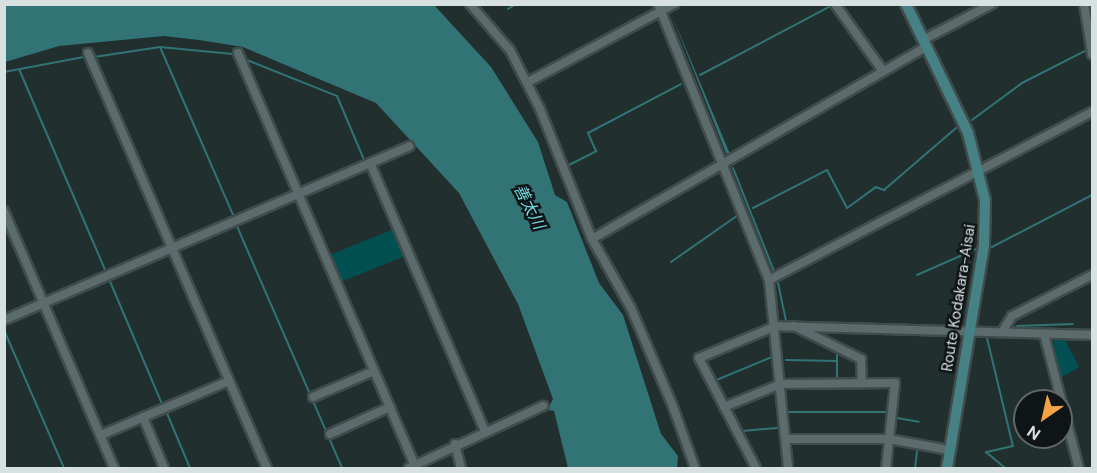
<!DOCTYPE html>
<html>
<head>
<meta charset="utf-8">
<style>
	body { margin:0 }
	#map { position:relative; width:1097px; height:473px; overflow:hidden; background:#212f2f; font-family:"DM Sans","Noto Sans JP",sans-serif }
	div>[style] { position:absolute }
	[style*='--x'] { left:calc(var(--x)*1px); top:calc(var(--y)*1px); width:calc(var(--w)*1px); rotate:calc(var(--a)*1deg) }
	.green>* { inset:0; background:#035053; transform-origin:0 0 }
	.water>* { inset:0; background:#327376 }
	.stream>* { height:2px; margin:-1px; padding:0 1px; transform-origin:1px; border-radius:1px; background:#327376 }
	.roads { filter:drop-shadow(2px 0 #404c4c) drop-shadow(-2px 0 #404c4c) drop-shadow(0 2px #404c4c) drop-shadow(0 -2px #404c4c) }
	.minor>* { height:8px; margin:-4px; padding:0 4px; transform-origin:4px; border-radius:4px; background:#5c6b6b }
	.major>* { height:10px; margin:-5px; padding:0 5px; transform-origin:5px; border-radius:5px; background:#468285 }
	span { translate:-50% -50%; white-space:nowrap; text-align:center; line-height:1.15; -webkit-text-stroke:5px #0f1516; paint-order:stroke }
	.street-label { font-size:15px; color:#d8e1e1 }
	.water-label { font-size:16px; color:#75dbe0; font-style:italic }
	.frame { position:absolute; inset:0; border:6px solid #d8e1e1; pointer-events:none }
	.north { position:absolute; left:1013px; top:389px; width:60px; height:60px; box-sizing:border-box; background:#0f1516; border:2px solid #5f6767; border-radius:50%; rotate:214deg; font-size:16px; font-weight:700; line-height:24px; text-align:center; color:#d8e1e1 }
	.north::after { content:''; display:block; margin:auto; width:21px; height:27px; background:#f5a246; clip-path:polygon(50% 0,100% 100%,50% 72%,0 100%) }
</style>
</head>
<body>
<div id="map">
	<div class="green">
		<div style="left:394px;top:229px;width:29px;height:72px;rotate:68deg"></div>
		<div style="clip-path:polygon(1053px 338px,1064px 338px,1079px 367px,1059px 379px)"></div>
	</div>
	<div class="water">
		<div style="clip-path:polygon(5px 5px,434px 5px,491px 67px,538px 142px,555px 195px,567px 202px,599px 283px,623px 315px,661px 434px,678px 456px,677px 468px,568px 468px,554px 411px,548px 410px,460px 449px,549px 407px,553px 399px,518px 304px,459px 193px,376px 103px,243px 47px,199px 40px,164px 36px,59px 46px,5px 62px)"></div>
		<div style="clip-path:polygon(671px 13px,730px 154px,726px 153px)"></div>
	</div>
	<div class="stream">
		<div style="--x:508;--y:9;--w:9;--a:-32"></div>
		<div style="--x:928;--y:31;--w:59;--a:-27.4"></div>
		<div style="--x:160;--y:47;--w:185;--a:66.5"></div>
		<div style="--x:94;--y:57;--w:67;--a:-8.6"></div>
		<div style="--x:160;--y:47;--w:73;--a:5.5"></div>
		<div style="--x:242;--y:58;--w:102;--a:21.8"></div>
		<div style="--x:337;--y:96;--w:72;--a:67"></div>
		<div style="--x:19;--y:69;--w:221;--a:66.8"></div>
		<div style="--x:4;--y:72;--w:81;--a:-10.6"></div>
		<div style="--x:700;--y:75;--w:148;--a:-27.8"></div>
		<div style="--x:972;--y:120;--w:62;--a:-36.5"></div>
		<div style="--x:1022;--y:83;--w:73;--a:-26.9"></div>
		<div style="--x:567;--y:166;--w:33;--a:-27"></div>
		<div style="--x:596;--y:151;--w:20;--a:-114"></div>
		<div style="--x:588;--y:133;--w:105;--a:-27.8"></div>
		<div style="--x:367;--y:167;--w:284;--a:66.8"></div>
		<div style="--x:733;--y:168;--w:111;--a:68.3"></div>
		<div style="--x:753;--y:208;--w:83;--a:-27.2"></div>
		<div style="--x:827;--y:170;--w:43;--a:62.2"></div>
		<div style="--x:847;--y:208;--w:36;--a:-36"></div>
		<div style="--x:876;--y:187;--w:9;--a:21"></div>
		<div style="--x:884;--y:190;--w:95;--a:-40.7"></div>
		<div style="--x:236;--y:224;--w:266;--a:66.5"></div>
		<div style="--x:992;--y:247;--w:113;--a:-27.5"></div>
		<div style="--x:671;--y:262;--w:82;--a:-35"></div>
		<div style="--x:917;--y:275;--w:64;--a:-23.8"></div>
		<div style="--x:109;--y:279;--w:138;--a:67"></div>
		<div style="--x:778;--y:283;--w:40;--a:78"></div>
		<div style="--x:1017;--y:326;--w:56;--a:-2"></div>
		<div style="--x:4;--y:330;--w:150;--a:66.5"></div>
		<div style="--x:987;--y:338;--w:111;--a:76.5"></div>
		<div style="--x:1013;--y:446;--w:28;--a:167"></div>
		<div style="--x:986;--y:452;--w:25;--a:40"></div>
		<div style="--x:786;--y:360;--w:51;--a:1.1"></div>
		<div style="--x:714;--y:381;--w:63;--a:-22.5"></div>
		<div style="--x:837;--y:381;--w:31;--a:-90"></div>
		<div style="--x:166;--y:411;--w:62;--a:67.2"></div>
		<div style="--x:789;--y:412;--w:98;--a:0"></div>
		<div style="--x:897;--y:418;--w:22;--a:10"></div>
		<div style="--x:742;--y:431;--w:35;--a:-5"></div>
		<div style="--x:454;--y:454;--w:14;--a:82"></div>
		<div style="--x:915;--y:468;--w:17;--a:-83"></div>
	</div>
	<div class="roads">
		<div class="minor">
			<div style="--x:470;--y:4;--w:61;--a:49"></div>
			<div style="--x:510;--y:50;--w:66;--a:63"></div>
			<div style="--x:540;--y:109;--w:140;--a:68.2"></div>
			<div style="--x:592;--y:239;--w:79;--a:60.5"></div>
			<div style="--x:631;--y:308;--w:104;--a:66.9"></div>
			<div style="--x:672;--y:404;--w:68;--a:70.2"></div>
			<div style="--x:658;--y:4;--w:297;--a:68.1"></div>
			<div style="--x:769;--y:280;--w:189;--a:84.2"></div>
			<div style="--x:835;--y:4;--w:82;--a:54.4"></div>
			<div style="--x:1084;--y:4;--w:51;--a:80.9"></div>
			<div style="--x:923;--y:40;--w:78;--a:-27.6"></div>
			<div style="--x:88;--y:53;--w:452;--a:66.7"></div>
			<div style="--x:238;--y:53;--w:449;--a:66.8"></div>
			<div style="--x:528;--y:82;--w:166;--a:-28.1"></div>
			<div style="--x:370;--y:163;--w:292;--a:66.8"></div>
			<div style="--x:4;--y:211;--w:280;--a:66.8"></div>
			<div style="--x:592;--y:239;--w:385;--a:-29.9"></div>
			<div style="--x:769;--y:280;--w:364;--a:-27.5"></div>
			<div style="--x:4;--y:320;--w:441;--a:-23.2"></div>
			<div style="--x:794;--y:326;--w:75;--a:26.2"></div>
			<div style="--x:861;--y:359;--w:24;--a:88"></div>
			<div style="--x:1002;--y:332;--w:19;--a:-58"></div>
			<div style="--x:1012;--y:316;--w:90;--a:-27.1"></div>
			<div style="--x:1044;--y:334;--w:138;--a:75.4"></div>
			<div style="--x:313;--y:397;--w:66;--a:-23.1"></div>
			<div style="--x:724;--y:407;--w:61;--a:-22"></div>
			<div style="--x:781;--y:384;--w:114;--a:-0.5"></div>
			<div style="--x:895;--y:383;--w:85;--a:96"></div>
			<div style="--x:143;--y:417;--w:55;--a:67.6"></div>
			<div style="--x:330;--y:434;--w:66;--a:-24.2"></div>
			<div style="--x:101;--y:435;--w:139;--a:-22.9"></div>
			<div style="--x:786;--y:439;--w:103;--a:0"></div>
			<div style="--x:889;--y:439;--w:61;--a:10.4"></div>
			<div style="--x:455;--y:444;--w:25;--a:76"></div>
			<div style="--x:409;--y:468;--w:148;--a:-24.8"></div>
			<div style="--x:756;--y:468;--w:124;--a:-117.4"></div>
			<div style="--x:699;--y:358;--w:83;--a:-22.6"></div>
			<div style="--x:776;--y:326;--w:316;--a:1.6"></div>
		</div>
		<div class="major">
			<div style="--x:906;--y:4;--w:143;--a:64.3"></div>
			<div style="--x:968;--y:133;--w:69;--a:75.8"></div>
			<div style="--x:985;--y:200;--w:45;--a:91.3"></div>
			<div style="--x:984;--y:245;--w:226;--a:99.4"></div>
		</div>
	</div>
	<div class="street-label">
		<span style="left:959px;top:298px;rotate:-81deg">Route Kodakara-Aisai</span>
	</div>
	<div class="water-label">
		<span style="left:529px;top:207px;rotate:63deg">善太川</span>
	</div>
	<div class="frame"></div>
	<div class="north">N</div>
</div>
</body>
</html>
